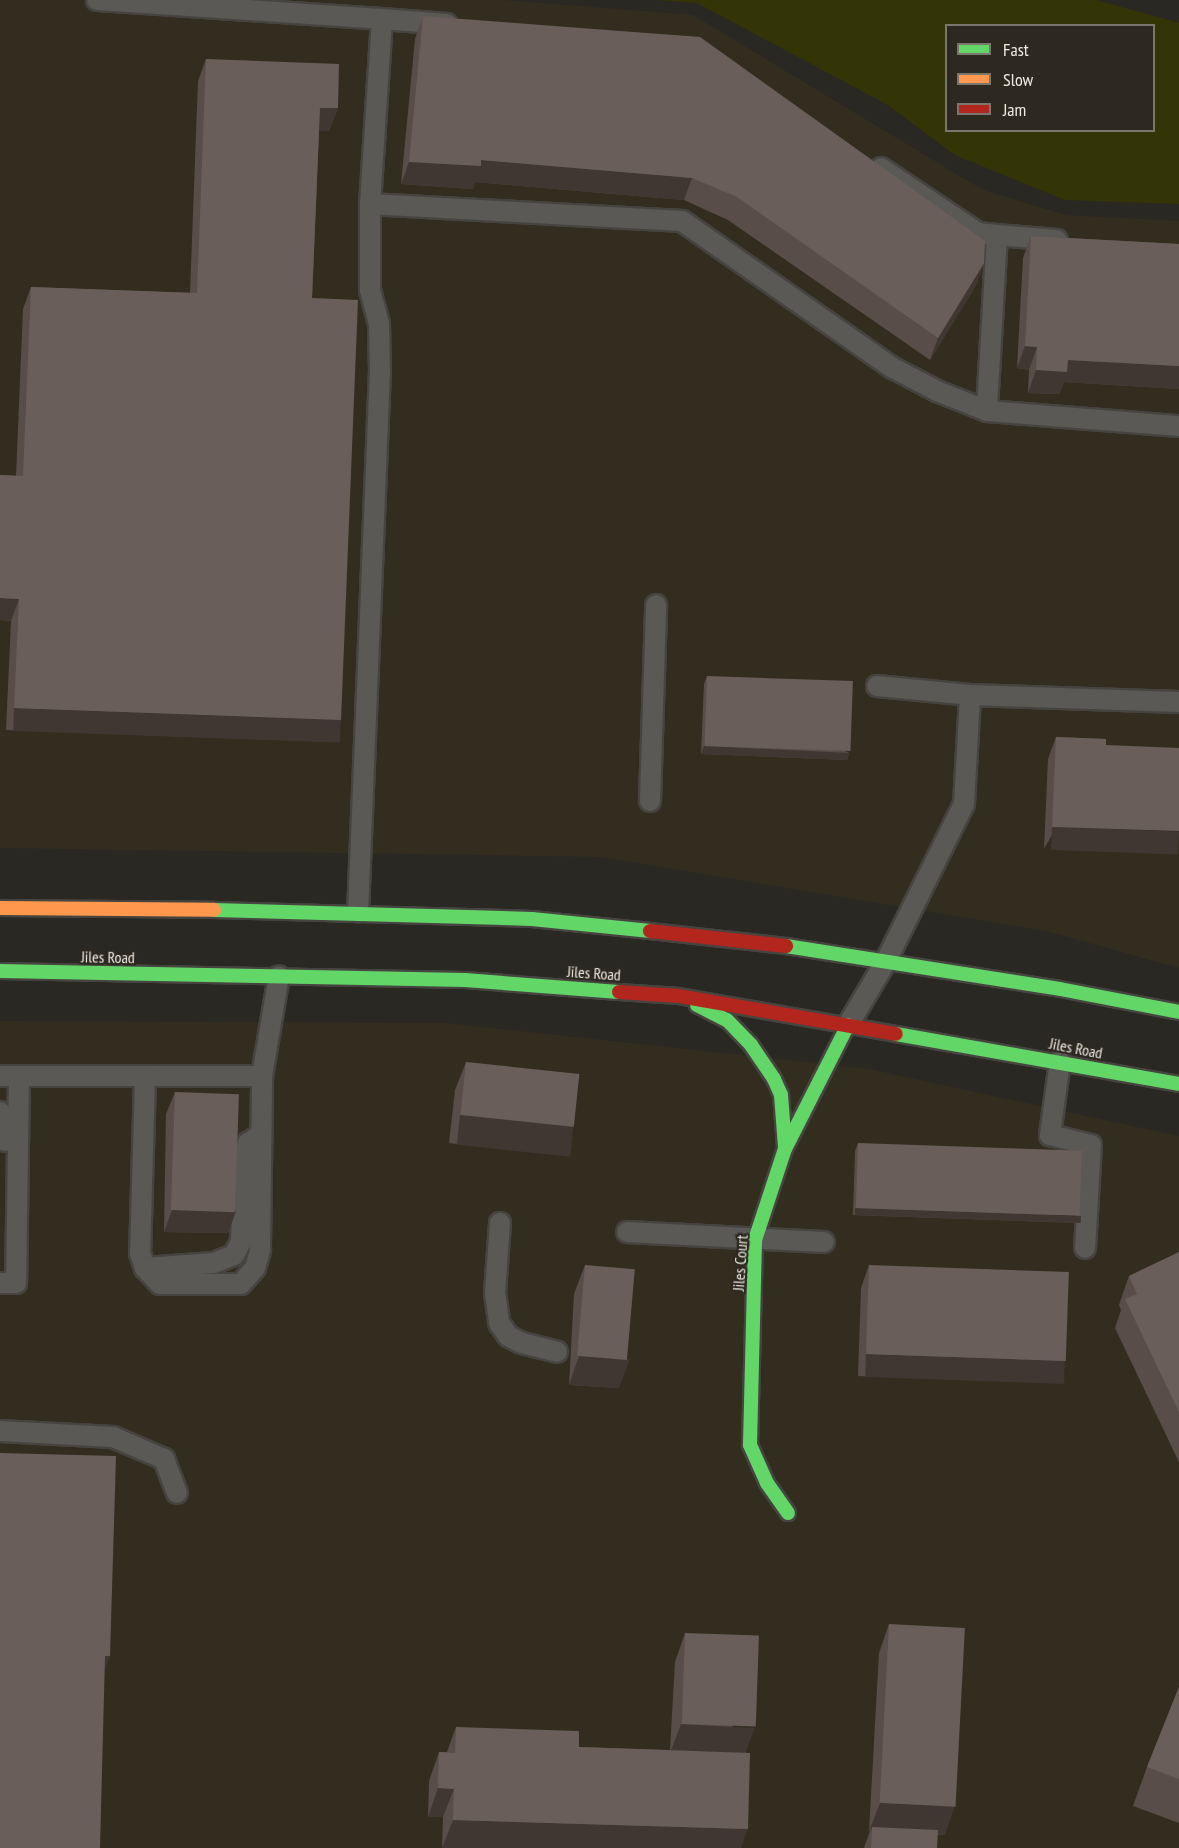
<!DOCTYPE html>
<html>
<head>
<meta charset="utf-8">
<style>
	body { margin:0 }
	#map { position:relative; width:1179px; height:1848px; overflow:hidden; background:#2a2823; font-family:"PT Sans Narrow",sans-serif }
	div>[style] { position:absolute }
	[style*='--x'] { left:calc(var(--x)*1px); top:calc(var(--y)*1px); width:calc(var(--w)*1px); rotate:calc(var(--a)*1deg) }
	.built>* { inset:0; background:#332d20 }
	.green>* { inset:0; background:#333507 }
	.roads { filter:drop-shadow(2px 0 #464440) drop-shadow(-2px 0 #464440) drop-shadow(0 2px #464440) drop-shadow(0 -2px #464440) }
	.lane>* { height:20px; margin:-10px; padding:0 10px; transform-origin:10px; border-radius:10px; background:#5a5955 }
	.fast>* { height:14px; margin:-7px; padding:0 7px; transform-origin:7px; border-radius:7px; background:#63d668 }
	.slow>* { height:14px; margin:-7px; padding:0 7px; transform-origin:7px; border-radius:7px; background:#ff974d }
	.jam>* { height:14px; margin:-7px; padding:0 7px; transform-origin:7px; border-radius:7px; background:#b3261e }
	.wall>* { inset:0; background:#594d49 }
	.shaded-wall>* { inset:0; background:#403733; transform-origin:0 0 }
	.building>* { inset:0; background:#695e59; transform-origin:0 0 }
	span { translate:-50% -50%; white-space:nowrap; text-align:center; line-height:1.15; -webkit-text-stroke:4.5px #2d2920; paint-order:stroke }
	.street-label { font-size:16px; color:#eceae4 }
	.legend { position:absolute; left:945px; top:24px; width:210px; height:108px; box-sizing:border-box; background:#2d2920; border:2px solid #79766e; margin:0; padding:8px 10px; list-style:none; font-size:18px; color:#eceae4 }
	.legend li { display:flex; align-items:center; gap:12px; height:30px }
	.legend b { width:30px; border:2px solid #79766e }
</style>
</head>
<body>
<div id="map">
	<div class="built">
		<div style="clip-path:polygon(0 0,504px 0,693px 15px,983px 190px,1066px 215px,1179px 221px,1179px 968px,1046px 931px,602px 857px,0 848px)"></div>
		<div style="clip-path:polygon(0 1021px,446px 1023px,869px 1069px,1179px 1136px,1179px 1848px,0 1848px)"></div>
	</div>
	<div class="green">
		<div style="clip-path:polygon(evenodd,657px 0,1096px 0,1179px 23px,1179px 204px,1065px 200px,955px 155px,888px 105px,697px 3px,657px 0,946px 26px,1154px 26px,1154px 130px,946px 130px,946px 26px)"></div>
	</div>
	<div class="roads">
		<div class="lane">
			<div style="--x:97;--y:0;--w:286;--a:3.8"></div>
			<div style="--x:382;--y:19;--w:185;--a:93.7"></div>
			<div style="--x:370;--y:204;--w:86;--a:90"></div>
			<div style="--x:370;--y:290;--w:35;--a:75"></div>
			<div style="--x:379;--y:324;--w:46;--a:88.8"></div>
			<div style="--x:380;--y:370;--w:542;--a:92.32"></div>
			<div style="--x:382;--y:19;--w:65;--a:4.4"></div>
			<div style="--x:881;--y:168;--w:117;--a:33.8"></div>
			<div style="--x:978;--y:233;--w:19;--a:6"></div>
			<div style="--x:997;--y:235;--w:176;--a:93.3"></div>
			<div style="--x:370;--y:204;--w:312;--a:3.1"></div>
			<div style="--x:682;--y:221;--w:257;--a:34.9"></div>
			<div style="--x:893;--y:368;--w:50;--a:27.6"></div>
			<div style="--x:937;--y:391;--w:54;--a:21.8"></div>
			<div style="--x:987;--y:411;--w:193;--a:4.5"></div>
			<div style="--x:997;--y:235;--w:60;--a:4.8"></div>
			<div style="--x:877;--y:686;--w:93;--a:5.5"></div>
			<div style="--x:970;--y:695;--w:209;--a:1.9"></div>
			<div style="--x:650;--y:801;--w:196;--a:-88.2"></div>
			<div style="--x:848;--y:1025;--w:74;--a:-59.3"></div>
			<div style="--x:886;--y:961;--w:175;--a:-63.6"></div>
			<div style="--x:964;--y:804;--w:109;--a:-86.8"></div>
			<div style="--x:1060;--y:1061;--w:75;--a:97.7"></div>
			<div style="--x:1050;--y:1135;--w:42;--a:13.7"></div>
			<div style="--x:1091;--y:1145;--w:103;--a:93.3"></div>
			<div style="--x:0;--y:1076;--w:19;--a:0"></div>
			<div style="--x:19;--y:1076;--w:207;--a:90.8"></div>
			<div style="--x:16;--y:1283;--w:16;--a:180"></div>
			<div style="--x:19;--y:1076;--w:243;--a:0"></div>
			<div style="--x:145;--y:1078;--w:175;--a:91.6"></div>
			<div style="--x:140;--y:1253;--w:16;--a:72"></div>
			<div style="--x:145;--y:1268;--w:22;--a:47"></div>
			<div style="--x:160;--y:1284;--w:81;--a:0"></div>
			<div style="--x:241;--y:1284;--w:21;--a:-49"></div>
			<div style="--x:255;--y:1268;--w:19;--a:-74"></div>
			<div style="--x:260;--y:1250;--w:174;--a:-89.3"></div>
			<div style="--x:262;--y:1076;--w:101;--a:-80.4"></div>
			<div style="--x:0;--y:1112;--w:7;--a:45"></div>
			<div style="--x:5;--y:1117;--w:24;--a:90"></div>
			<div style="--x:500;--y:1223;--w:70;--a:94.1"></div>
			<div style="--x:495;--y:1293;--w:30;--a:82"></div>
			<div style="--x:499;--y:1323;--w:16;--a:55"></div>
			<div style="--x:508;--y:1336;--w:16;--a:27"></div>
			<div style="--x:522;--y:1343;--w:36;--a:14"></div>
			<div style="--x:627;--y:1232;--w:197;--a:2.9"></div>
			<div style="--x:145;--y:1268;--w:69;--a:-4.1"></div>
			<div style="--x:214;--y:1263;--w:22;--a:-22"></div>
			<div style="--x:234;--y:1255;--w:15;--a:-62"></div>
			<div style="--x:241;--y:1242;--w:88;--a:-88"></div>
			<div style="--x:244;--y:1154;--w:12;--a:-70"></div>
			<div style="--x:248;--y:1143;--w:15;--a:-32"></div>
			<div style="--x:0;--y:1431;--w:113;--a:3"></div>
			<div style="--x:113;--y:1437;--w:56;--a:23.3"></div>
			<div style="--x:164;--y:1459;--w:36;--a:69"></div>
		</div>
		<div class="fast">
			<div style="--x:214;--y:910;--w:318;--a:1.6"></div>
			<div style="--x:532;--y:919;--w:119;--a:5.8"></div>
			<div style="--x:786;--y:946;--w:277;--a:8.9"></div>
			<div style="--x:1060;--y:989;--w:121;--a:10.9"></div>
			<div style="--x:0;--y:971;--w:465;--a:1.1"></div>
			<div style="--x:465;--y:980;--w:154;--a:4.5"></div>
			<div style="--x:697;--y:1005;--w:34;--a:27"></div>
			<div style="--x:727;--y:1020;--w:35;--a:46"></div>
			<div style="--x:751;--y:1045;--w:41;--a:55.9"></div>
			<div style="--x:774;--y:1079;--w:17;--a:66"></div>
			<div style="--x:781;--y:1095;--w:52;--a:85.6"></div>
			<div style="--x:896;--y:1034;--w:287;--a:10"></div>
			<div style="--x:788;--y:1513;--w:37;--a:-125"></div>
			<div style="--x:767;--y:1483;--w:42;--a:-114.1"></div>
			<div style="--x:750;--y:1445;--w:205;--a:-88.6"></div>
			<div style="--x:755;--y:1240;--w:96;--a:-71.8"></div>
			<div style="--x:785;--y:1149;--w:139;--a:-63.1"></div>
		</div>
		<div class="slow">
			<div style="--x:0;--y:908;--w:214;--a:0.5"></div>
		</div>
		<div class="jam">
			<div style="--x:650;--y:931;--w:137;--a:6.3"></div>
			<div style="--x:619;--y:992;--w:60;--a:3.8"></div>
			<div style="--x:679;--y:996;--w:220;--a:9.9"></div>
		</div>
	</div>
	<div class="wall">
		<div style="clip-path:polygon(423px 16px,984px 263px,976px 285px,930px 360px,728px 220px,684px 200px,475px 182px,473px 189px,401px 184px,415px 39px)"></div>
		<div style="clip-path:polygon(206px 59px,338px 108px,329px 131px,319px 130px,312px 298px,341px 720px,333px 742px,6px 730px,11px 621px,0 620px,0 475px,16px 476px,23px 309px,31px 287px,190px 293px,198px 81px)"></div>
		<div style="clip-path:polygon(1031px 236px,1179px 244px,1179px 389px,1064px 382px,1059px 394px,1028px 393px,1029px 370px,1017px 368px,1023px 258px)"></div>
		<div style="clip-path:polygon(707px 676px,849px 753px,847px 760px,701px 754px,704px 684px)"></div>
		<div style="clip-path:polygon(1056px 737px,1106px 739px,1044px 849px,1048px 759px)"></div>
		<div style="clip-path:polygon(466px 1062px,573px 1127px,563px 1155px,449px 1143px,455px 1090px)"></div>
		<div style="clip-path:polygon(175px 1092px,236px 1211px,228px 1233px,164px 1232px,166px 1114px)"></div>
		<div style="clip-path:polygon(858px 1143px,1078px 1223px,853px 1215px,855px 1151px)"></div>
		<div style="clip-path:polygon(1179px 1252px,1179px 1462px,1115px 1328px,1121px 1310px,1119px 1305px,1129px 1276px)"></div>
		<div style="clip-path:polygon(585px 1265px,619px 1388px,569px 1385px,574px 1294px)"></div>
		<div style="clip-path:polygon(869px 1265px,1065px 1361px,1057px 1383px,858px 1376px,861px 1288px)"></div>
		<div style="clip-path:polygon(889px 1624px,945px 1835px,938px 1835px,871px 1848px,864px 1848px,870px 1831px,869px 1831px,879px 1653px)"></div>
		<div style="clip-path:polygon(685px 1633px,746px 1752px,741px 1848px,442px 1848px,443px 1817px,428px 1817px,429px 1781px,439px 1752px,447px 1752px,456px 1727px,579px 1747px,670px 1750px,675px 1662px)"></div>
		<div style="clip-path:polygon(1179px 1687px,1179px 1823px,1133px 1806px,1147px 1767px)"></div>
	</div>
	<div class="shaded-wall">
		<div style="clip-path:polygon(320px 108px,338px 108px,329px 131px,312px 130px)"></div>
		<div style="clip-path:polygon(481px 160px,692px 178px,684px 200px,475px 182px,473px 189px,401px 184px,409px 162px)"></div>
		<div style="clip-path:polygon(984px 263px,976px 285px,930px 360px,938px 338px)"></div>
		<div style="clip-path:polygon(1025px 346px,1037px 347px,1029px 370px,1017px 368px)"></div>
		<div style="clip-path:polygon(1068px 360px,1179px 366px,1179px 389px,1064px 382px,1059px 394px,1028px 393px,1036px 370px)"></div>
		<div style="clip-path:polygon(0 598px,19px 599px,11px 621px,0 620px)"></div>
		<div style="left:14px;top:708px;width:327px;height:23px;rotate:2deg"></div>
		<div style="clip-path:polygon(704px 746px,849px 753px,847px 760px,701px 754px)"></div>
		<div style="left:1052px;top:827px;width:127px;height:23px;rotate:2deg"></div>
		<div style="left:460px;top:1115px;width:114px;height:30px;rotate:6deg"></div>
		<div style="left:855px;top:1208px;width:226px;height:7px;rotate:2deg"></div>
		<div style="clip-path:polygon(172px 1210px,236px 1211px,228px 1233px,164px 1232px)"></div>
		<div style="left:866px;top:1354px;width:199px;height:23px;rotate:2deg"></div>
		<div style="clip-path:polygon(579px 1356px,630px 1359px,619px 1388px,569px 1385px)"></div>
		<div style="clip-path:polygon(105px 1656px,110px 1656px,102px 1678px)"></div>
		<div style="clip-path:polygon(681px 1724px,755px 1728px,744px 1756px,670px 1753px)"></div>
		<div style="clip-path:polygon(438px 1788px,454px 1789px,443px 1817px,428px 1817px)"></div>
		<div style="clip-path:polygon(880px 1803px,955px 1806px,945px 1835px,871px 1831px,872px 1827px,869px 1831px)"></div>
		<div style="clip-path:polygon(453px 1820px,748px 1829px,741px 1848px,442px 1848px)"></div>
	</div>
	<div class="building">
		<div style="clip-path:polygon(423px 16px,700px 37px,985px 241px,984px 263px,938px 338px,737px 197px,692px 178px,481px 160px,481px 166px,409px 162px)"></div>
		<div style="clip-path:polygon(206px 59px,339px 64px,338px 108px,320px 108px,312px 298px,358px 300px,341px 720px,14px 708px,19px 599px,0 598px,0 475px,23px 476px,31px 287px,197px 293px)"></div>
		<div style="clip-path:polygon(1031px 236px,1179px 244px,1179px 366px,1068px 360px,1067px 372px,1036px 370px,1037px 347px,1025px 346px)"></div>
		<div style="left:707px;top:676px;width:146px;height:70px;rotate:2deg"></div>
		<div style="clip-path:polygon(1056px 737px,1106px 739px,1106px 745px,1179px 748px,1179px 831px,1052px 827px)"></div>
		<div style="left:466px;top:1062px;width:114px;height:53px;rotate:6deg"></div>
		<div style="left:175px;top:1092px;width:64px;height:118px;rotate:2deg"></div>
		<div style="left:858px;top:1143px;width:224px;height:65px;rotate:2deg"></div>
		<div style="clip-path:polygon(1179px 1252px,1179px 1412px,1125px 1299px,1137px 1294px,1129px 1276px)"></div>
		<div style="left:585px;top:1265px;width:50px;height:91px;rotate:5deg"></div>
		<div style="left:869px;top:1265px;width:200px;height:89px;rotate:2deg"></div>
		<div style="clip-path:polygon(0 1453px,116px 1456px,110px 1656px,105px 1656px,100px 1848px,0 1848px)"></div>
		<div style="left:889px;top:1624px;width:76px;height:179px;rotate:3deg"></div>
		<div style="left:685px;top:1633px;width:74px;height:91px;rotate:2deg"></div>
		<div style="clip-path:polygon(1179px 1687px,1179px 1779px,1147px 1767px)"></div>
		<div style="clip-path:polygon(456px 1727px,579px 1731px,579px 1747px,750px 1753px,748px 1829px,453px 1820px,454px 1789px,438px 1788px,439px 1752px,455px 1753px)"></div>
		<div style="clip-path:polygon(872px 1827px,938px 1830px,937px 1848px,871px 1848px)"></div>
	</div>
	<div class="street-label">
		<span style="left:108px;top:957px;rotate:1deg">Jiles Road</span>
		<span style="left:594px;top:973px;rotate:4deg">Jiles Road</span>
		<span style="left:1076px;top:1048px;rotate:11deg">Jiles Road</span>
		<span style="left:740px;top:1263px;rotate:-86deg">Jiles Court</span>
	</div>
	<ul class="legend">
	<li><b style="height:8px;background:#63d668"></b>Fast</li>
	<li><b style="height:8px;background:#ff974d"></b>Slow</li>
	<li><b style="height:8px;background:#b3261e"></b>Jam</li>
	</ul>
</div>
</body>
</html>
